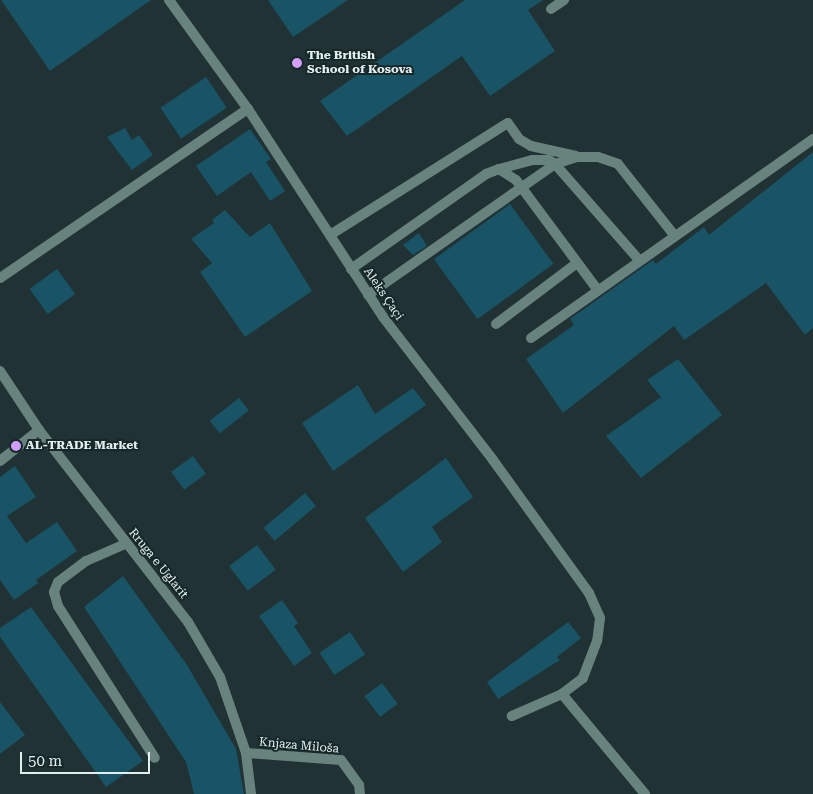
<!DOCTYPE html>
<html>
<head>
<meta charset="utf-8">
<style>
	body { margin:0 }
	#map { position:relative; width:813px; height:794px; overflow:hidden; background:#203234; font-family:"Roboto Serif",serif }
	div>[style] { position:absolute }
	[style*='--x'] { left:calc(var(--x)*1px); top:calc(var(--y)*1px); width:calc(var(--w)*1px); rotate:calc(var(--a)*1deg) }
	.building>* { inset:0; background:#185366; transform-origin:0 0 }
	.service>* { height:10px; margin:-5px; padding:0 5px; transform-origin:5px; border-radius:5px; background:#68827d }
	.minor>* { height:10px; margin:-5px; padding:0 5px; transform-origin:5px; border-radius:5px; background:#68827d }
	.tertiary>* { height:10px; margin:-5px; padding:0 5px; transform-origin:5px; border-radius:5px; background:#68827d }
	.dots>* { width:14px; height:14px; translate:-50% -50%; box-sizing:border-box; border:2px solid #16282a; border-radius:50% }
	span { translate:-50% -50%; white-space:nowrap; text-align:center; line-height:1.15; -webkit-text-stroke:4px #16282a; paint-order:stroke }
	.poi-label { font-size:12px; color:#e3eeef; font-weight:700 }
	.left { translate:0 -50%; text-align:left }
	.street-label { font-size:12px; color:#e3eeef }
	.scale { position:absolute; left:20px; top:752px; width:130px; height:22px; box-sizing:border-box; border:2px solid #e3eeef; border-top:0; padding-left:6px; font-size:15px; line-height:18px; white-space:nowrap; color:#e3eeef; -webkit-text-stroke:4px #16282a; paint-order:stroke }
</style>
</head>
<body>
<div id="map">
	<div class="building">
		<div style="clip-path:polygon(1px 0,151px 0,50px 71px)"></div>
		<div style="clip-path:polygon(268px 0,348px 0,293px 37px)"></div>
		<div style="clip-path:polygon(465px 0,543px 0,528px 10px,555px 51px,490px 96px,462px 56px,347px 136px,320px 101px)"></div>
		<div style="left:206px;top:77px;width:37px;height:55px;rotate:56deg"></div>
		<div style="clip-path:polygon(125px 128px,132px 140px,139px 135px,153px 155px,132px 170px,107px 137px)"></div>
		<div style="clip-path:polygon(250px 129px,271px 159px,266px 162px,285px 191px,270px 201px,251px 172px,217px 196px,196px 166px)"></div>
		<div style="clip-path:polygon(813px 152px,813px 328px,805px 335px,766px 283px,684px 340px,674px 326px,563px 413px,526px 359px,574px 325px,570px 319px,653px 260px,656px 264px,704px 227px,709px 235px)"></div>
		<div style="left:510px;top:204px;width:74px;height:94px;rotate:54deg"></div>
		<div style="clip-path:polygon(225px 210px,250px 237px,270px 223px,312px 291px,245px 337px,200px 272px,212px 263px,191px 239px,214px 223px,212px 220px)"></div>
		<div style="clip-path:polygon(419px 233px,427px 246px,413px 255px,403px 245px)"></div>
		<div style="left:57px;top:269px;width:31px;height:34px;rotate:54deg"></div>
		<div style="clip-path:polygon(678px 359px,722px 415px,641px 478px,606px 436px,661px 397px,647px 380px)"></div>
		<div style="clip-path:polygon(358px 385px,375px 414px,413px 388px,426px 405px,333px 471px,302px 423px)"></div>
		<div style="left:239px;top:398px;width:16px;height:37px;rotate:52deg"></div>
		<div style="left:193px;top:456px;width:22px;height:27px;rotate:54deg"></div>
		<div style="clip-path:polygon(446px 458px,473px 497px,432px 527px,442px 542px,403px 572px,365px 518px)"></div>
		<div style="clip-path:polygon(15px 466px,36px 497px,7px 516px,26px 543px,57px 522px,77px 551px,36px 580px,38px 583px,14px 600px,0 580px,0 477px)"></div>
		<div style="left:305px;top:493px;width:17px;height:54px;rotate:50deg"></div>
		<div style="left:257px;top:545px;width:31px;height:35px;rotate:53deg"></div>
		<div style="clip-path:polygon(123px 576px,187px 665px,236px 749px,244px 794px,194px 794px,186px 762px,84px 607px)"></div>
		<div style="clip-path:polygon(282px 600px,298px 623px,294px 626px,312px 653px,294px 666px,259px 616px)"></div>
		<div style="clip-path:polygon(31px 607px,143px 761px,106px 787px,0 637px,0 628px)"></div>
		<div style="clip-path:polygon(568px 622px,581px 638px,557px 657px,560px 660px,498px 699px,487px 682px)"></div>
		<div style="left:350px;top:632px;width:27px;height:37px;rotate:56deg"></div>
		<div style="left:382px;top:683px;width:26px;height:22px;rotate:53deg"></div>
		<div style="clip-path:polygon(0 702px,25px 735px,0 754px)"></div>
	</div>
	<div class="service">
		<div style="--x:499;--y:169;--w:35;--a:-15"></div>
		<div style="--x:533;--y:160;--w:16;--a:0"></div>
		<div style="--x:549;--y:160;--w:7;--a:34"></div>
		<div style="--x:555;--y:164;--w:128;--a:48.8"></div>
		<div style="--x:330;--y:235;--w:210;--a:-32.2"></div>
		<div style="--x:508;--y:123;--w:19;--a:55"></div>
		<div style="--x:519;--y:139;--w:14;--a:30"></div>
		<div style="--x:531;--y:146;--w:46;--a:12.5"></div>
		<div style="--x:351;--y:269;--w:165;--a:-35.1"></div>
		<div style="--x:486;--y:174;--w:14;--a:-21"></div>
		<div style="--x:499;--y:169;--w:20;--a:33"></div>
		<div style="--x:516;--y:180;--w:136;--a:53.4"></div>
		<div style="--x:368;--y:295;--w:228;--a:-35"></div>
		<div style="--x:555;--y:164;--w:23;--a:-18"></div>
		<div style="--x:577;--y:157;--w:21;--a:0"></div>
		<div style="--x:598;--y:157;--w:21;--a:19"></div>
		<div style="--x:618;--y:164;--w:90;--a:51.7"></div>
		<div style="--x:496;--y:324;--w:101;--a:-37"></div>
		<div style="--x:531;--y:338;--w:345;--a:-35.2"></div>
	</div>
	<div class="minor">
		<div style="--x:169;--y:0;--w:135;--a:54.1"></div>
		<div style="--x:248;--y:109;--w:248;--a:57"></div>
		<div style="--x:383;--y:317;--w:180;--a:52.4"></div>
		<div style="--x:493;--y:460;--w:164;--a:54.2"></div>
		<div style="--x:589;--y:593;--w:27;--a:66"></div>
		<div style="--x:600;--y:618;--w:23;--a:97"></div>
		<div style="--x:597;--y:641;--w:40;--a:111"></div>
		<div style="--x:583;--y:678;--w:26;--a:143"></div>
		<div style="--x:562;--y:694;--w:55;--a:156.3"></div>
		<div style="--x:551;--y:9;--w:16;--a:-35"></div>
		<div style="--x:0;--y:278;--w:300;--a:-34.3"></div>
		<div style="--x:0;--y:461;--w:50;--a:-38.5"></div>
		<div style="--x:125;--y:544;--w:43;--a:156.4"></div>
		<div style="--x:86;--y:561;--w:35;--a:143"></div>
		<div style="--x:58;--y:582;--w:11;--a:112"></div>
		<div style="--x:54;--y:592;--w:15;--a:74"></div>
		<div style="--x:58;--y:606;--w:180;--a:57.5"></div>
		<div style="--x:562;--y:694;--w:130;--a:50.3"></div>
		<div style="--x:246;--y:753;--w:95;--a:4.2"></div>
		<div style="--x:341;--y:760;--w:31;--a:54"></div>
		<div style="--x:359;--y:785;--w:9;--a:84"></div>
	</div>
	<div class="tertiary">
		<div style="--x:0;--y:371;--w:71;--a:56.5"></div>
		<div style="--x:39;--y:430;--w:243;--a:52.2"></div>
		<div style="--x:188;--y:622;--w:64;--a:59.8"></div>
		<div style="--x:220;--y:677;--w:80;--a:71.1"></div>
		<div style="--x:246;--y:753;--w:41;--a:83"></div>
	</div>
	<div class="dots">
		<div style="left:297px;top:63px;background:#d29dfd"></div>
		<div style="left:16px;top:446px;background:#d29dfd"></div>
	</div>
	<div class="poi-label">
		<span class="left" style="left:307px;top:63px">The British<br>School of Kosova</span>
		<span class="left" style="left:26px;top:446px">AL-TRADE Market</span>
	</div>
	<div class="street-label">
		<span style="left:383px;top:294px;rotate:56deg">Aleks Çaçi</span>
		<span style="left:158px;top:564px;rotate:51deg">Rruga e Uglarit</span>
		<span style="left:299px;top:746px;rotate:5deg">Knjaza Miloša</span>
	</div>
	<div class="scale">50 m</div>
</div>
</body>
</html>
